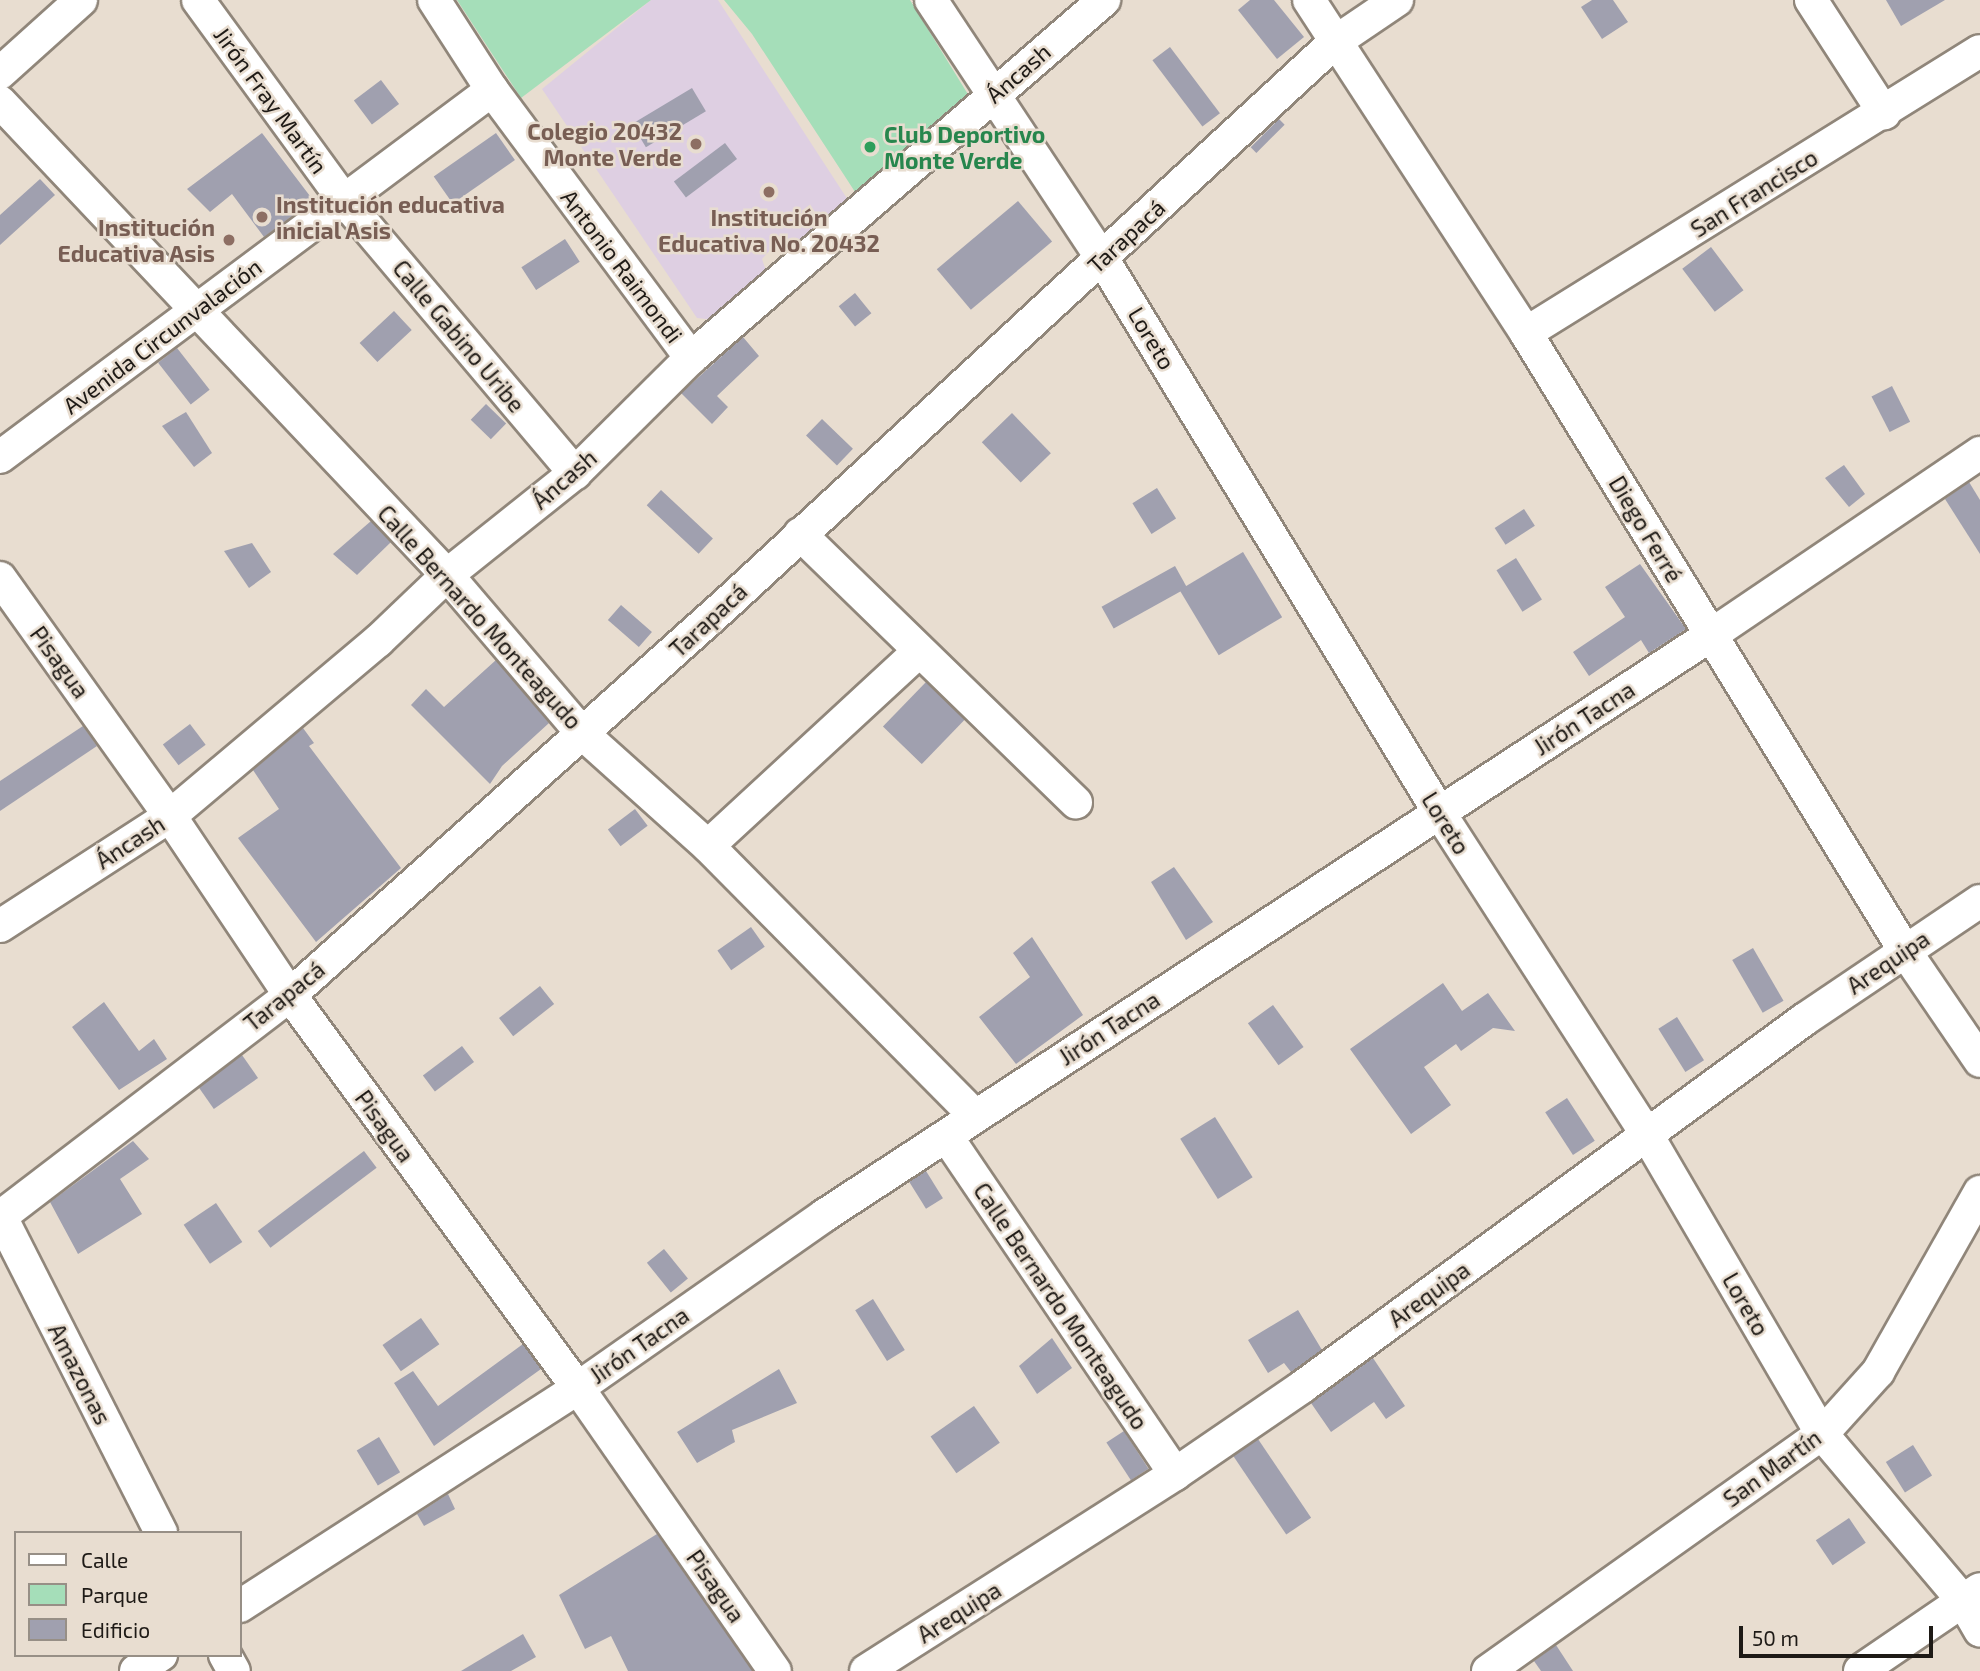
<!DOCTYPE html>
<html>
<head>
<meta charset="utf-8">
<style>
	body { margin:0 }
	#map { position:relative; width:1980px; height:1671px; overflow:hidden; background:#e8ddd0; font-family:"Exo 2",sans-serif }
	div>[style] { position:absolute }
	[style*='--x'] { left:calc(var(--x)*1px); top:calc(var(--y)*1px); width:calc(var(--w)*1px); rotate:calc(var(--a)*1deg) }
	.education>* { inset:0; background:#decfe2 }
	.green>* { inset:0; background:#a5deb9 }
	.building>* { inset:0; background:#a0a0af; transform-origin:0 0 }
	.roads { filter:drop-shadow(2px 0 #90867a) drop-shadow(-2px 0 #90867a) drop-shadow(0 2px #90867a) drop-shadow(0 -2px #90867a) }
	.minor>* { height:32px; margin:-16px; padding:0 16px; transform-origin:16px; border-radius:16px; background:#fff }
	.dots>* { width:19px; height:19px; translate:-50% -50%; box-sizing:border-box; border:4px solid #e8ddd0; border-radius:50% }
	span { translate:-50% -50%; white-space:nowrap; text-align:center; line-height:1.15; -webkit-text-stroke:5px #e8ddd0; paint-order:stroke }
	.street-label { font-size:23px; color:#1e1a16 }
	.education-label { font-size:23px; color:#785e54; font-weight:700 }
	.right { translate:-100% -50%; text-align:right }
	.left { translate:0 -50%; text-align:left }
	.leisure-label { font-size:23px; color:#27864d; font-weight:700 }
	.legend { position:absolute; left:14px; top:1531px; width:228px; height:126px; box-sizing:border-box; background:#e8ddd0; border:2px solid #978f86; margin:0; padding:9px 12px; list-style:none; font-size:21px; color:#1e1a16 }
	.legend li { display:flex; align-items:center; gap:14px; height:35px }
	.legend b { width:35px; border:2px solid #978f86 }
	.scale { position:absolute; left:1739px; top:1626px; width:194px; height:32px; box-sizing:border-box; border:4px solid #1e1a16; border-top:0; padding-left:9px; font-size:21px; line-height:24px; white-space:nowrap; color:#1e1a16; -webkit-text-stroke:5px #e8ddd0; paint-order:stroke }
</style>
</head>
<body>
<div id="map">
	<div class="education">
		<div style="clip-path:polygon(651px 0,718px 0,848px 200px,787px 255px,773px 247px,762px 259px,767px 274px,716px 320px,697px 318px,542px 89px)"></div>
	</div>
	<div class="green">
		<div style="clip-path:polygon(457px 0,651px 0,521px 98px)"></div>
		<div style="clip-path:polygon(724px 0,910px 0,969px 96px,859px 198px,752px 34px)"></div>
	</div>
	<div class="building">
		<div style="clip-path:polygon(1250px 0,1274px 0,1304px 37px,1277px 59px,1238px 10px)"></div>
		<div style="clip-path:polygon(1592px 0,1613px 0,1628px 22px,1602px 39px,1581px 7px)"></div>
		<div style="clip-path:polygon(1886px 0,1945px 0,1901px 26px)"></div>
		<div style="left:1170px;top:47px;width:83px;height:22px;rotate:53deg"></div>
		<div style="left:381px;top:80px;width:30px;height:34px;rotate:53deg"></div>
		<div style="left:692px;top:88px;width:27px;height:70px;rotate:59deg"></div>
		<div style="left:1279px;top:119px;width:8px;height:40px;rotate:45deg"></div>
		<div style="clip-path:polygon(262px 133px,313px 200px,264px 237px,232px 194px,210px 212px,187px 189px)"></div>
		<div style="left:496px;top:133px;width:33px;height:76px;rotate:55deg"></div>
		<div style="left:725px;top:143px;width:20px;height:64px;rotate:53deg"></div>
		<div style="clip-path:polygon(40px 179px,55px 195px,0 245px,0 215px)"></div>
		<div style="left:1018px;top:201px;width:53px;height:106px;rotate:50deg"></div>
		<div style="left:565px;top:239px;width:27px;height:52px;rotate:57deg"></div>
		<div style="left:1711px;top:247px;width:54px;height:36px;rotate:53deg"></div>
		<div style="left:855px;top:293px;width:26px;height:21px;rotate:51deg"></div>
		<div style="left:394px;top:311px;width:26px;height:47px;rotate:47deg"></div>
		<div style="clip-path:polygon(743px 337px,759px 356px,717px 396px,728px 407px,712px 424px,681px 393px)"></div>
		<div style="left:177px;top:348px;width:53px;height:24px;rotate:52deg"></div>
		<div style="left:1892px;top:386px;width:40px;height:23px;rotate:63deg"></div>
		<div style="left:486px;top:404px;width:28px;height:22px;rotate:44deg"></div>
		<div style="clip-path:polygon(186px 412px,212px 453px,194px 467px,162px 426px)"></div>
		<div style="left:1012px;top:413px;width:56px;height:42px;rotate:46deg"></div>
		<div style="left:822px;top:419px;width:43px;height:23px;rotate:44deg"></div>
		<div style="clip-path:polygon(1844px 465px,1865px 494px,1849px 507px,1825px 478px)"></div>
		<div style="clip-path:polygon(1969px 482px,1980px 500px,1980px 554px,1945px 499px)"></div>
		<div style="left:1157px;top:488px;width:36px;height:29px;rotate:58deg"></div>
		<div style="left:661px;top:490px;width:71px;height:21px;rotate:43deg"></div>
		<div style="left:1524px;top:509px;width:20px;height:35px;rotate:57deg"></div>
		<div style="clip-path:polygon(371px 521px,391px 542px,357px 575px,333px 554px)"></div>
		<div style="clip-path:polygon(252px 543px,271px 572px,249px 588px,224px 551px)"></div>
		<div style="left:1243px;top:552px;width:76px;height:74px;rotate:59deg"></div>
		<div style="left:1516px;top:558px;width:49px;height:23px;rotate:58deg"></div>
		<div style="clip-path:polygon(1640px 564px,1686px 629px,1649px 653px,1641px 640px,1589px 676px,1573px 652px,1625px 617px,1605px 587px)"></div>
		<div style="left:1175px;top:566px;width:25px;height:84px;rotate:61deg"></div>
		<div style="left:621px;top:605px;width:41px;height:20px;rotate:41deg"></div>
		<div style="clip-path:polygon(496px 660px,549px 723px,502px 766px,490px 784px,411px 705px,426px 689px,444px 707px)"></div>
		<div style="left:926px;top:682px;width:54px;height:62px;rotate:44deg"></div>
		<div style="left:190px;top:724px;width:26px;height:34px;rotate:53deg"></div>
		<div style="clip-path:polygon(83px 726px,97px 746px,0 811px,0 781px)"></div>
		<div style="clip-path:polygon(303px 728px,314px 743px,309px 746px,401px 868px,316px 942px,238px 838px,279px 809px,253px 770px)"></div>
		<div style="left:635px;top:809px;width:21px;height:34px;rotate:53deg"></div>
		<div style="clip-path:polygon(1174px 867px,1213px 922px,1186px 940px,1151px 882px)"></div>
		<div style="left:751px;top:927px;width:24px;height:41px;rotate:55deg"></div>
		<div style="clip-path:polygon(1032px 937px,1083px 1015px,1016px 1064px,979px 1017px,1030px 977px,1013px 953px)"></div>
		<div style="left:1753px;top:948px;width:61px;height:24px;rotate:60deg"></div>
		<div style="clip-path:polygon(1443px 983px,1462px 1011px,1488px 993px,1515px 1031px,1493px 1028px,1461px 1051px,1456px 1044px,1424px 1067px,1451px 1105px,1411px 1134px,1350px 1049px)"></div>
		<div style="left:540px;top:986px;width:23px;height:52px;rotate:52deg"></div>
		<div style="clip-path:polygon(104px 1002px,139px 1051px,154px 1039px,167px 1059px,119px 1090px,72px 1027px)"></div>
		<div style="left:1273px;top:1005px;width:52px;height:31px;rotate:54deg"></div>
		<div style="left:1677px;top:1017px;width:51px;height:22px;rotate:58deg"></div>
		<div style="left:462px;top:1046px;width:20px;height:49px;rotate:53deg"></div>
		<div style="left:242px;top:1055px;width:28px;height:54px;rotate:55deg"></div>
		<div style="left:1567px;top:1098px;width:51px;height:26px;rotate:57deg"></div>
		<div style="left:1215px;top:1117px;width:71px;height:41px;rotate:58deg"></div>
		<div style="clip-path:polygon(133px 1141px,149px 1159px,120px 1179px,142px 1214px,78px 1254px,50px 1202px)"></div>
		<div style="left:364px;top:1151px;width:21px;height:133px;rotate:53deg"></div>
		<div style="left:926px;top:1171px;width:32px;height:20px;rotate:58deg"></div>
		<div style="left:216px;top:1203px;width:47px;height:39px;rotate:56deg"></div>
		<div style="left:664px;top:1249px;width:38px;height:22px;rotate:51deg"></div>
		<div style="left:873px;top:1299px;width:60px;height:21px;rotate:58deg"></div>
		<div style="clip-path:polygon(1298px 1310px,1322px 1350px,1291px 1372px,1284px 1363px,1268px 1373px,1248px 1340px)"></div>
		<div style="left:421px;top:1318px;width:32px;height:47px;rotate:55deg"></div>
		<div style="clip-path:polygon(1052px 1338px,1072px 1368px,1037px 1394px,1019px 1366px)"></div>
		<div style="clip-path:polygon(523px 1344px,541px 1369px,434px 1446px,394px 1383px,413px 1371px,438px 1406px)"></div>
		<div style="clip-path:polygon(1373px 1358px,1405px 1406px,1386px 1419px,1374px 1402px,1331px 1432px,1311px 1403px)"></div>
		<div style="clip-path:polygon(779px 1369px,797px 1403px,732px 1430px,735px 1442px,697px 1463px,677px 1432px)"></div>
		<div style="left:974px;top:1406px;width:45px;height:53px;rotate:55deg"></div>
		<div style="left:1124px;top:1431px;width:45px;height:21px;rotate:57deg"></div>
		<div style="left:379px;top:1437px;width:41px;height:26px;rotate:59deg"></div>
		<div style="left:1258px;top:1439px;width:95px;height:30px;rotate:56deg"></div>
		<div style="left:1913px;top:1445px;width:36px;height:32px;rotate:58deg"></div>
		<div style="clip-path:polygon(448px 1494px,455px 1509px,424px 1526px,417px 1514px)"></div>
		<div style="left:1849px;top:1518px;width:30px;height:40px;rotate:56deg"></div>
		<div style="clip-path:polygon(657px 1534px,753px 1671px,628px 1671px,611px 1636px,585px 1649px,559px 1595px)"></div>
		<div style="clip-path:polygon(523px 1634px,536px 1657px,511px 1671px,461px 1671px)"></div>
		<div style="clip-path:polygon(1556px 1645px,1573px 1671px,1541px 1671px,1534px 1661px)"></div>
	</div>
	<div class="roads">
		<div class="minor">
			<div style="--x:198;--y:0;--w:248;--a:53.9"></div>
			<div style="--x:344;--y:200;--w:358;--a:49.8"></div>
			<div style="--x:434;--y:0;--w:107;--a:57.2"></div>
			<div style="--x:492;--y:90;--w:334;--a:53.4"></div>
			<div style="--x:931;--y:0;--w:310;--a:56.5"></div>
			<div style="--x:1102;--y:258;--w:648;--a:58.69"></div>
			<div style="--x:1439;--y:812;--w:384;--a:57.2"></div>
			<div style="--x:1647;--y:1135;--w:346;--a:59.7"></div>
			<div style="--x:1822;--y:1434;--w:219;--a:49.8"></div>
			<div style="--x:1963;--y:1601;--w:34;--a:60"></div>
			<div style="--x:1309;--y:0;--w:397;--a:56.9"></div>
			<div style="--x:1526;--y:333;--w:725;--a:58.48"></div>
			<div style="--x:1905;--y:951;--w:133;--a:55.7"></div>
			<div style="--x:1811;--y:0;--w:135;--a:57.1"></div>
			<div style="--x:0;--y:73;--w:109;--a:-42"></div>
			<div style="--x:0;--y:102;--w:651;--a:46.62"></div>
			<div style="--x:447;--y:575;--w:209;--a:49.5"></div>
			<div style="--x:583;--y:734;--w:168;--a:41.9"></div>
			<div style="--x:708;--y:846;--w:380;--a:45.3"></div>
			<div style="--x:1526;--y:333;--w:534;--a:-31.85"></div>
			<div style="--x:0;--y:457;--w:614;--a:-36.72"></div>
			<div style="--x:800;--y:534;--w:385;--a:44.2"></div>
			<div style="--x:0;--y:578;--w:292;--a:54.5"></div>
			<div style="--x:170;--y:816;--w:216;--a:56.2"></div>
			<div style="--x:290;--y:995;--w:487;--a:53.8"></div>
			<div style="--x:578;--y:1388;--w:345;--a:55.2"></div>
			<div style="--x:708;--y:846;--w:286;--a:-42.7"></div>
			<div style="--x:0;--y:926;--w:202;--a:-32.9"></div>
			<div style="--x:170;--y:816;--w:272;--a:-40.1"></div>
			<div style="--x:378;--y:641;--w:95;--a:-43.7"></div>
			<div style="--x:447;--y:575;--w:164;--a:-38.6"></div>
			<div style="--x:575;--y:473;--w:163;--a:-44.8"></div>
			<div style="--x:691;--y:358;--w:547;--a:-40.92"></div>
			<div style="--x:947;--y:1137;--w:407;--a:55.9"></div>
			<div style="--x:0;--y:1215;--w:356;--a:63.1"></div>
			<div style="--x:0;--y:1217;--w:365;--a:-37.4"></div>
			<div style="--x:290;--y:995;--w:583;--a:-41.87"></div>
			<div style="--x:724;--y:606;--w:832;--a:-42.71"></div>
			<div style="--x:1335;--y:42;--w:75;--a:-34.1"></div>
			<div style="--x:240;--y:1606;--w:402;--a:-32.8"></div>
			<div style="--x:578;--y:1388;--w:302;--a:-35"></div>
			<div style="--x:825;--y:1215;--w:1059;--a:-33.21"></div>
			<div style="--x:1711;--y:635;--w:325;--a:-34.1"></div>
			<div style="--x:225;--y:1655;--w:18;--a:61"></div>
			<div style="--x:136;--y:1671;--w:30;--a:-33"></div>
			<div style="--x:866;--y:1671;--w:366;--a:-32.5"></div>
			<div style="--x:1175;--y:1474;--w:154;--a:-34.4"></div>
			<div style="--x:1302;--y:1387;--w:623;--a:-36.19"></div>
			<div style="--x:1805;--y:1019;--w:211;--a:-34"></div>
			<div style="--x:1488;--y:1671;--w:410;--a:-35.4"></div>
			<div style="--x:1822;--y:1434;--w:84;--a:-47.9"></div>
			<div style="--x:1878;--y:1372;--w:207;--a:-60.5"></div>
			<div style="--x:1860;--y:1671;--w:145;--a:-34.3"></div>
		</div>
	</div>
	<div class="dots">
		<div style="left:696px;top:144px;background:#8d6e63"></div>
		<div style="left:870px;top:147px;background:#2e9e5b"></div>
		<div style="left:769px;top:192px;background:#8d6e63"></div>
		<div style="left:262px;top:217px;background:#8d6e63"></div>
		<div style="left:229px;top:240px;background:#8d6e63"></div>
	</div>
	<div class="street-label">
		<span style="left:1018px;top:73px;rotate:-41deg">Áncash</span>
		<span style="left:271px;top:100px;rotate:54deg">Jirón Fray Martín</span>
		<span style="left:1754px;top:193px;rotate:-32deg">San Francisco</span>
		<span style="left:1126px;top:236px;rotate:-43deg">Tarapacá</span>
		<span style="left:622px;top:266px;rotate:53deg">Antonio Raimondi</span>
		<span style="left:162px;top:336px;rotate:-37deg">Avenida Circunvalación</span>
		<span style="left:459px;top:336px;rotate:50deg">Calle Gabino Uribe</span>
		<span style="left:1152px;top:338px;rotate:59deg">Loreto</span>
		<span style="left:564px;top:479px;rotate:-41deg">Áncash</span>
		<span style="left:1646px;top:529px;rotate:59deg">Diego Ferré</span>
		<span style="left:480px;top:617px;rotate:48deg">Calle Bernardo Monteagudo</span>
		<span style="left:708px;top:620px;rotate:-43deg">Tarapacá</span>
		<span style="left:60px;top:662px;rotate:54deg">Pisagua</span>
		<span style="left:1584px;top:718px;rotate:-33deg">Jirón Tacna</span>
		<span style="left:1446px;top:823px;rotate:58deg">Loreto</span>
		<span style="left:130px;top:842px;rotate:-33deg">Áncash</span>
		<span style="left:1888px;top:962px;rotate:-34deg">Arequipa</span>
		<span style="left:284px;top:996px;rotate:-39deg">Tarapacá</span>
		<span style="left:1109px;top:1028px;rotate:-33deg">Jirón Tacna</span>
		<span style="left:385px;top:1126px;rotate:54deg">Pisagua</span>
		<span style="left:1429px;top:1294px;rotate:-36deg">Arequipa</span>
		<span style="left:1746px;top:1304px;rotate:60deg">Loreto</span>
		<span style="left:1061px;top:1306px;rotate:56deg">Calle Bernardo Monteagudo</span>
		<span style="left:639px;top:1345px;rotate:-35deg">Jirón Tacna</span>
		<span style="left:80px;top:1374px;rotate:63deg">Amazonas</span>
		<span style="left:1772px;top:1468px;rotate:-36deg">San Martín</span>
		<span style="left:716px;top:1586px;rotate:55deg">Pisagua</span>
		<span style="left:959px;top:1612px;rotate:-32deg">Arequipa</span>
	</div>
	<div class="education-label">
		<span class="right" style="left:682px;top:144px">Colegio 20432<br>Monte Verde</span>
		<span class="left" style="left:276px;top:217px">Institución educativa<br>inicial Asis</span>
		<span style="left:769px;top:230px">Institución<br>Educativa No. 20432</span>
		<span class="right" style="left:215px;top:240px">Institución<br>Educativa Asis</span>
	</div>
	<div class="leisure-label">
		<span class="left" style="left:884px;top:147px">Club Deportivo<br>Monte Verde</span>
	</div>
	<ul class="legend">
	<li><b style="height:9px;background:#fff"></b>Calle</li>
	<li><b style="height:19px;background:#a5deb9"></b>Parque</li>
	<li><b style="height:19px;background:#a0a0af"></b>Edificio</li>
	</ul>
	<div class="scale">50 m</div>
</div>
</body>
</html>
